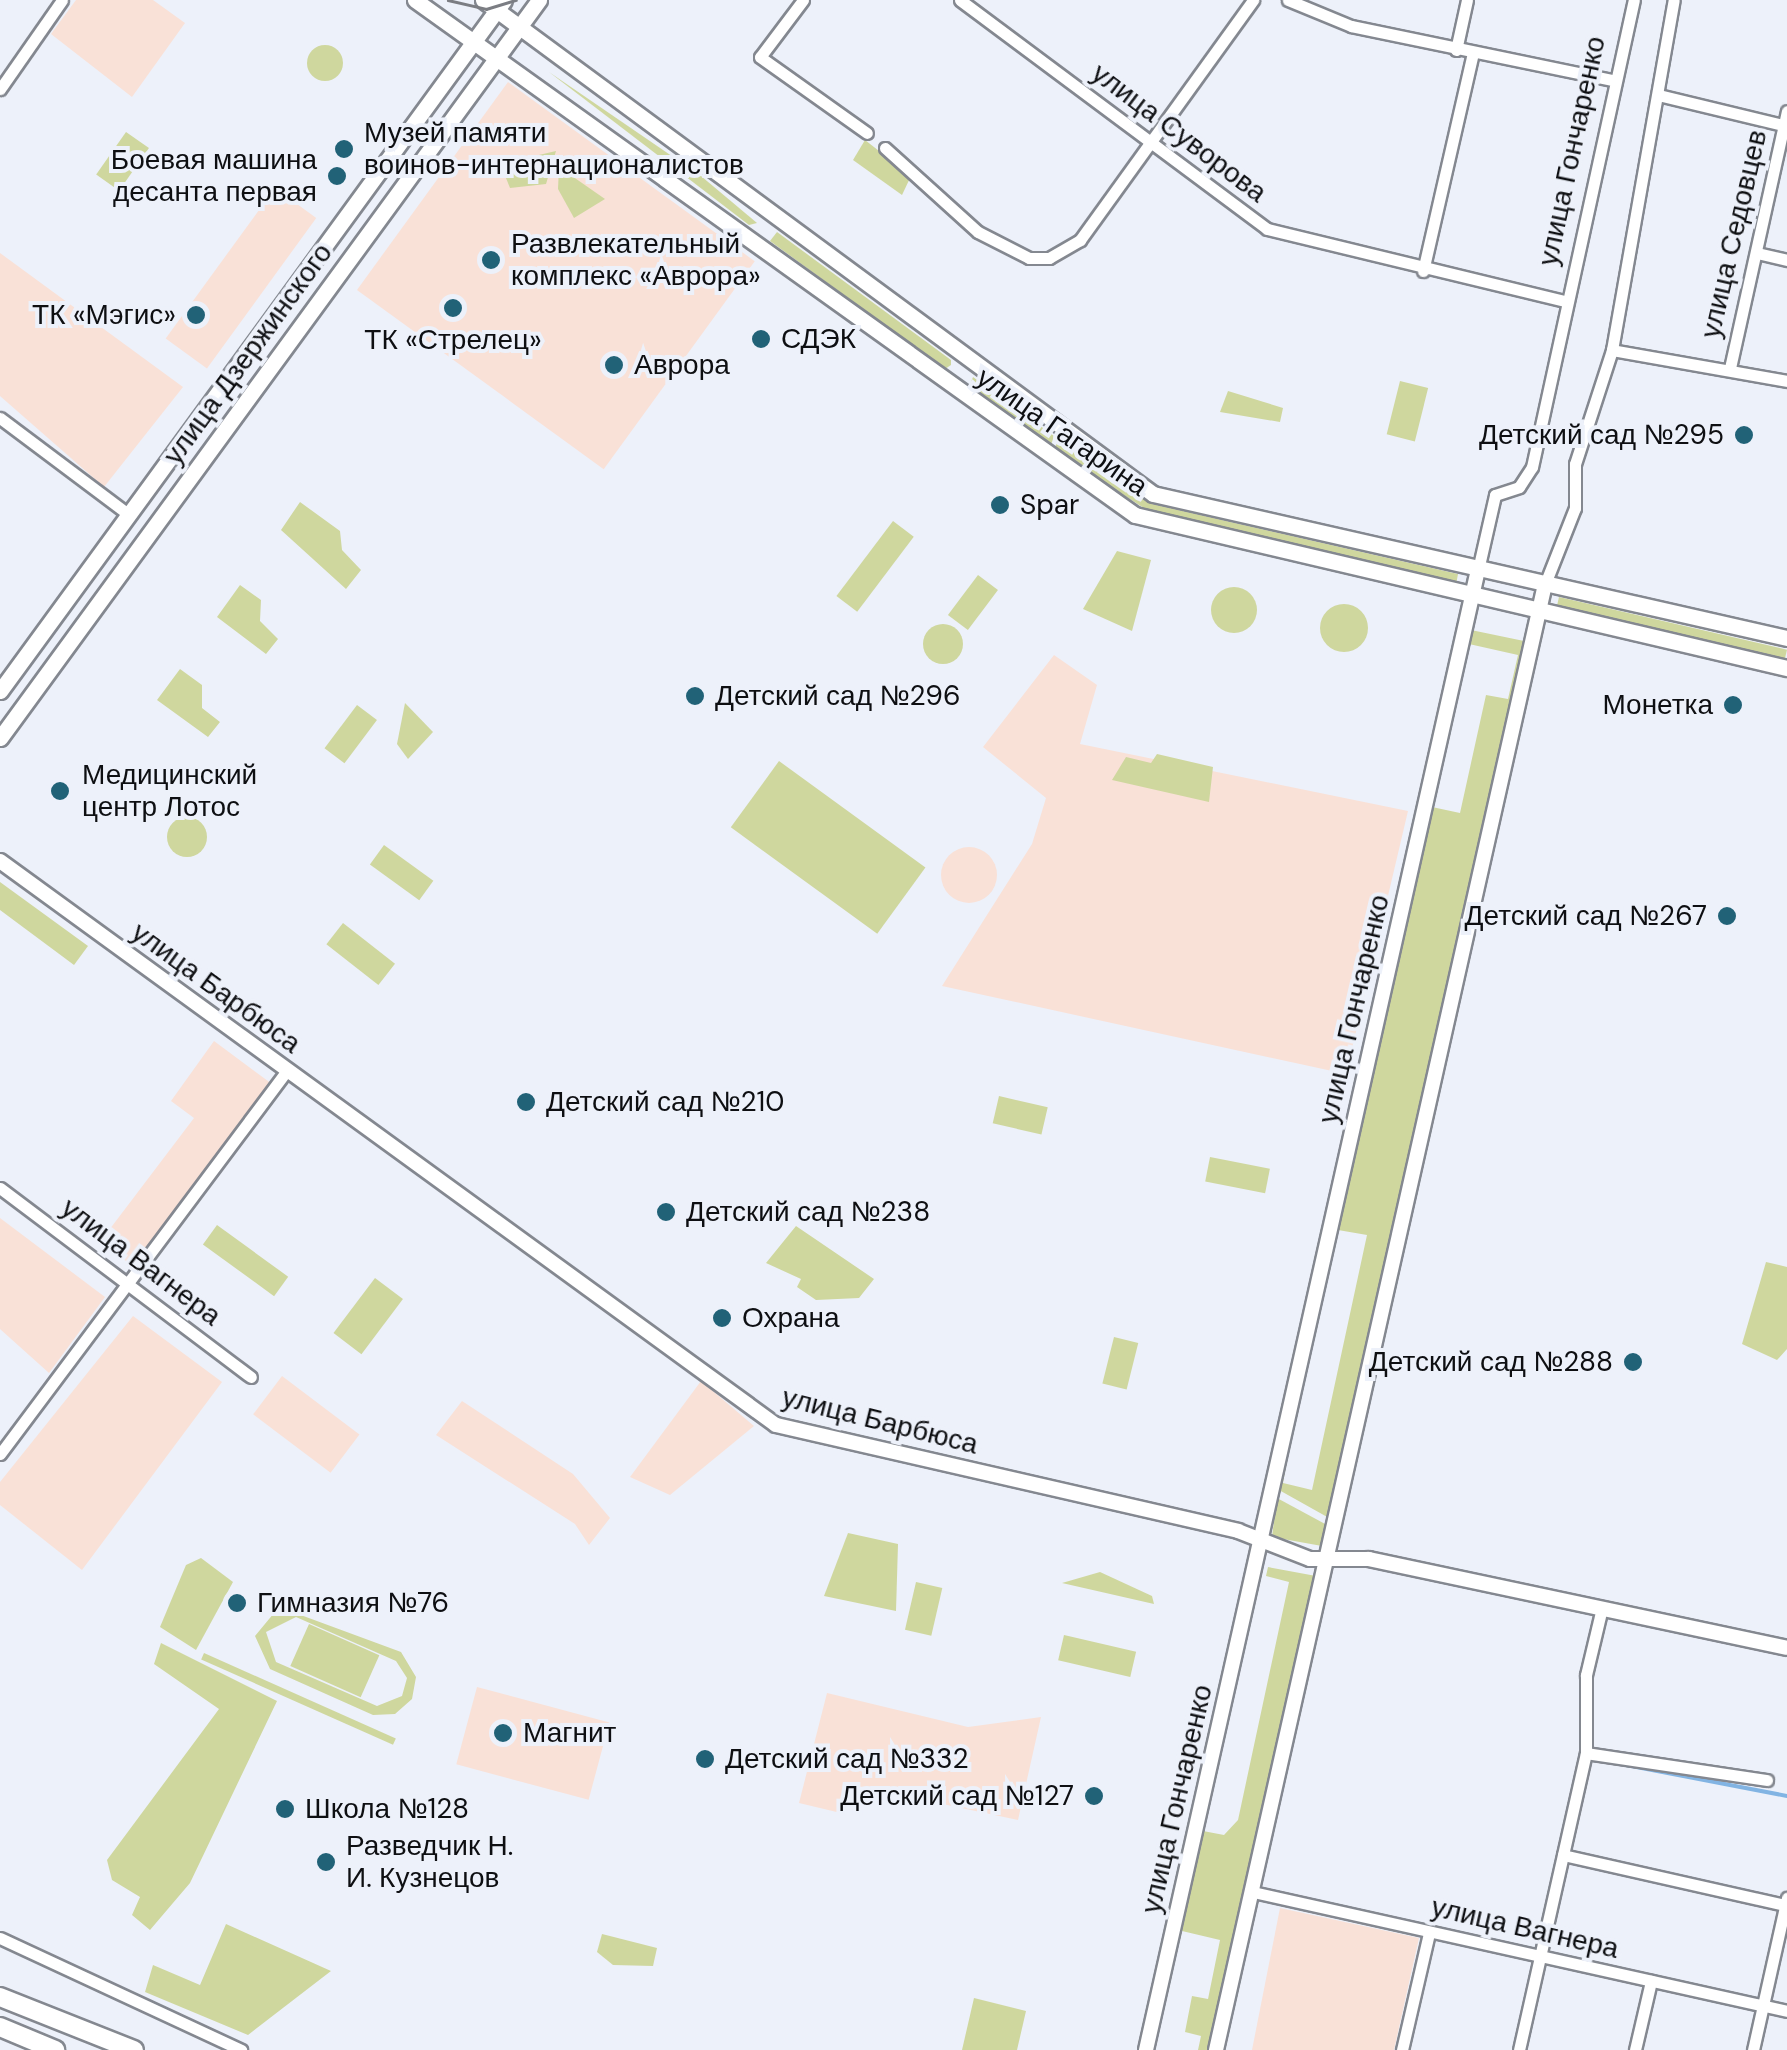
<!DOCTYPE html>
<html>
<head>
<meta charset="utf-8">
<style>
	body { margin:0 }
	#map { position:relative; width:1787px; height:2050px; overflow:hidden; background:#edf1fa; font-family:"DM Sans",sans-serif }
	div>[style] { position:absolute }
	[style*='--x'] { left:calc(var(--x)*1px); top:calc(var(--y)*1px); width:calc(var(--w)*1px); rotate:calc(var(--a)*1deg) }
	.commercial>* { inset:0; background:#f9e1d7; transform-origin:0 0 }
	.round { border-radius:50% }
	.green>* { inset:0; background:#cfd79e; transform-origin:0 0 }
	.stream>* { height:4px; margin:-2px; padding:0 2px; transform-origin:2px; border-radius:2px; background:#82b4e3 }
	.roads { filter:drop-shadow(2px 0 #848890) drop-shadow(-2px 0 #848890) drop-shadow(0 2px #848890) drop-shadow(0 -2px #848890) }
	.minor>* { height:11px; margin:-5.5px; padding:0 5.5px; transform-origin:5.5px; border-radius:5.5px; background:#fff }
	.tertiary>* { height:14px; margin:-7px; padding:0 7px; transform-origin:7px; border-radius:7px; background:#fff }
	.secondary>* { height:15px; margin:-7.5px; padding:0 7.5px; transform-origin:7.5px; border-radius:7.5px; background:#fff }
	.primary>* { height:18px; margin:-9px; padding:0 9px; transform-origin:9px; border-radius:9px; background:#fff }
	.tram>* { height:2.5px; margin:-1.25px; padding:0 1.25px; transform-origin:1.25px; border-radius:1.25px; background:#7b7d83 }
	.dots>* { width:28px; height:28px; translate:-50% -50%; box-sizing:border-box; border:5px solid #edf1fa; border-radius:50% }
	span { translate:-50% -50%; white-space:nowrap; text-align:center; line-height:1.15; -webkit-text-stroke:8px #edf1fa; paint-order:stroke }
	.poi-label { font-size:28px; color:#0e0f12 }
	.left { translate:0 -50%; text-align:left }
	.right { translate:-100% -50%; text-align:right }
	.street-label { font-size:28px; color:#0e0f12 }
</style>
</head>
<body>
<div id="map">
	<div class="commercial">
		<div style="clip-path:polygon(76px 0,153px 0,185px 23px,132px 97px,51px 34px)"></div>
		<div style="left:508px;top:82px;width:305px;height:257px;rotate:36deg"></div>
		<div style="left:275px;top:188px;width:51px;height:186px;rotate:36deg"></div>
		<div style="clip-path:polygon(0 253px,183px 387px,104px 487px,0 396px)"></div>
		<div style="clip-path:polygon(1054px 655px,1097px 685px,1080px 744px,1408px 811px,1346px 1074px,942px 986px,1032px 844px,1046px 798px,983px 747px)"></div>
		<div class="round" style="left:941px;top:847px;width:56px;height:56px"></div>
		<div style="clip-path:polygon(214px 1041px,272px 1084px,134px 1267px,100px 1242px,194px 1118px,171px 1101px)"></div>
		<div style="clip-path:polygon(0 1218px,105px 1297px,49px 1373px,0 1329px)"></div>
		<div style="clip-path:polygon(133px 1316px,222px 1382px,82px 1570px,0 1505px,0 1482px)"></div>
		<div style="left:282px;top:1376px;width:97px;height:48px;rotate:37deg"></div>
		<div style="clip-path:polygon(701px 1381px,754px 1426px,670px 1495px,630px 1477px)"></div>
		<div style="clip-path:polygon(462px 1401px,573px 1474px,610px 1518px,589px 1545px,575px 1524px,436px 1435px)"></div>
		<div style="left:477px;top:1687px;width:137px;height:80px;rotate:15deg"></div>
		<div style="clip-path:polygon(827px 1693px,968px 1727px,1041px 1717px,1018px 1820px,853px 1785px,845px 1814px,799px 1803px)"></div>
		<div style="clip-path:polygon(1280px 1908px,1419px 1938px,1394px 2050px,1252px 2050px)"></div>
	</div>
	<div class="green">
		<div class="round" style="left:307px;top:45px;width:36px;height:36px"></div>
		<div style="clip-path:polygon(549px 72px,701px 176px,757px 223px,749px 225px)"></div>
		<div style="left:126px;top:132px;width:28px;height:52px;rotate:35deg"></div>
		<div style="clip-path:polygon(865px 140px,911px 176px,902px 195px,853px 160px)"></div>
		<div style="clip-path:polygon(556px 151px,546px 184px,510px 188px,504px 173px,513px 161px)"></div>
		<div style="clip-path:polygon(559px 167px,605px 199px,574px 218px,558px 189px)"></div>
		<div style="clip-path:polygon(777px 232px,951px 360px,951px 365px,945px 369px,770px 241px)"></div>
		<div style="clip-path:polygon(973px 377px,1054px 436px,1050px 448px,969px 387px)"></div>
		<div style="left:1400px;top:381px;width:29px;height:55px;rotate:14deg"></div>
		<div style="clip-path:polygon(1228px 391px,1283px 408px,1280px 422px,1220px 412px)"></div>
		<div style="clip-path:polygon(1058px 440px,1152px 504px,1458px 574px,1456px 585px,1150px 512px,1054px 450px)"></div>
		<div style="clip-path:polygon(300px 502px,340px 531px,342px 550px,361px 570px,346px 589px,281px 530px)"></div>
		<div style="left:893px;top:521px;width:26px;height:94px;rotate:37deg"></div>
		<div style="clip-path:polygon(1117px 551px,1151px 560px,1132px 631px,1083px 609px)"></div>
		<div style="left:978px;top:575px;width:25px;height:50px;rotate:37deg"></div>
		<div style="clip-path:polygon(240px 585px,261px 600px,260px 621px,278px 639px,266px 654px,217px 617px)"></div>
		<div class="round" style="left:1211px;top:587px;width:46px;height:46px"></div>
		<div style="left:1559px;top:597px;width:234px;height:11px;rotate:13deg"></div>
		<div class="round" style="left:1320px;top:604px;width:48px;height:48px"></div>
		<div class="round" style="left:923px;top:624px;width:40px;height:40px"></div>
		<div style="clip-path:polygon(1471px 630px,1524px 641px,1329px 1518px,1279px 1490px,1296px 1412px,1283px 1483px,1312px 1490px,1367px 1235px,1338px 1230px,1299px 1399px,1445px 741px,1432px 807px,1460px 813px,1486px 695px,1508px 699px,1518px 655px,1469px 644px,1448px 731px)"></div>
		<div style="clip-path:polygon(180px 669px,202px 685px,202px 708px,220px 722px,208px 737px,157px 700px)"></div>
		<div style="clip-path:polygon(405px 703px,433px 732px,408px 759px,397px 744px)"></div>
		<div style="left:357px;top:705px;width:25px;height:54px;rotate:37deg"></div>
		<div style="clip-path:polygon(1157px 754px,1213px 767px,1209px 802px,1112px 780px,1126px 757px,1151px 763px)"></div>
		<div style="left:779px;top:761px;width:181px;height:82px;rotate:36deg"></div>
		<div class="round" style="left:167px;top:817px;width:40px;height:40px"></div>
		<div style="left:384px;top:845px;width:61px;height:24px;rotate:36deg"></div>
		<div style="clip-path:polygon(0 882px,88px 946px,74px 965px,0 910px)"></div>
		<div style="left:343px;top:923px;width:66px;height:27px;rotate:38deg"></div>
		<div style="left:999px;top:1096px;width:50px;height:28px;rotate:13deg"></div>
		<div style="left:1210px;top:1157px;width:61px;height:25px;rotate:11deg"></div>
		<div style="left:217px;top:1225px;width:88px;height:24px;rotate:36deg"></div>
		<div style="clip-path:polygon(796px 1226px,874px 1279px,859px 1298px,816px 1300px,797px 1287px,801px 1279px,766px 1263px)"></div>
		<div style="clip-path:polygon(1766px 1262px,1787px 1267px,1787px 1349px,1777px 1360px,1742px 1344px)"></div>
		<div style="left:375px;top:1278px;width:35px;height:69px;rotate:37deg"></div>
		<div style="left:1114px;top:1337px;width:25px;height:48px;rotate:14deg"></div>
		<div style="clip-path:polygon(1277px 1498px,1327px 1525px,1322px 1546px,1272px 1537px)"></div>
		<div style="clip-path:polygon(848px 1533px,898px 1544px,896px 1611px,824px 1596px)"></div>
		<div style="clip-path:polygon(201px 1558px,233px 1582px,196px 1650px,160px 1627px,186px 1565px)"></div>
		<div style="clip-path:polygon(1268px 1567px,1316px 1576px,1209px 2050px,1198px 2050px,1201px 2036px,1185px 2032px,1192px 1996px,1208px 1999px,1220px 1940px,1182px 1931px,1203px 1831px,1224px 1835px,1238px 1820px,1289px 1582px,1266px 1576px)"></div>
		<div style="clip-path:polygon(1100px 1572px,1152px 1596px,1154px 1604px,1062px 1583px)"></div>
		<div style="left:916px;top:1582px;width:27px;height:49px;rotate:13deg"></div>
		<div style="clip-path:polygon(evenodd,279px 1607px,401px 1652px,416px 1677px,412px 1699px,395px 1714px,373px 1715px,270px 1669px,255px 1636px,279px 1607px,296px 1617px,396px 1661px,407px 1678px,402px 1696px,377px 1706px,276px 1662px,266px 1632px,296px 1617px)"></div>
		<div style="left:309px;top:1624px;width:77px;height:46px;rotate:24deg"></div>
		<div style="left:1064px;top:1635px;width:74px;height:26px;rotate:13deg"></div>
		<div style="clip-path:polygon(161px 1643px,277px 1701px,190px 1883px,150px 1930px,132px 1915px,140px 1897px,112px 1880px,107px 1860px,219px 1709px,154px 1664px)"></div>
		<div style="left:204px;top:1653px;width:210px;height:7px;rotate:24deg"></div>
		<div style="clip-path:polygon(226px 1924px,331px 1971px,248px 2035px,145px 1992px,153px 1965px,200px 1985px)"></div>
		<div style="clip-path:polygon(602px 1934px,657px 1948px,653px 1966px,613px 1965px,597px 1952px)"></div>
		<div style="clip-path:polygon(974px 1998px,1026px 2011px,1017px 2050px,962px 2050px)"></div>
	</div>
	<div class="stream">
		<div style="--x:1626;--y:1765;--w:164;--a:10.9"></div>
	</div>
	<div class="roads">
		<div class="minor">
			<div style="--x:803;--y:0;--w:71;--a:127"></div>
			<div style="--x:760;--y:57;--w:131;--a:35.4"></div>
			<div style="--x:960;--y:0;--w:383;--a:36.7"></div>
			<div style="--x:1267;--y:229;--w:306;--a:13.6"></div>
			<div style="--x:1288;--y:0;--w:68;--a:22.4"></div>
			<div style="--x:1351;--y:26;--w:266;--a:11.7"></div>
			<div style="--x:1456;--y:50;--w:51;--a:-77.6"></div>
			<div style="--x:0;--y:89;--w:108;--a:-55.1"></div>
			<div style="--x:1658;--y:95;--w:133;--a:13.5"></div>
			<div style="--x:885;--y:148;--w:125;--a:42.1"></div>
			<div style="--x:978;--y:232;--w:57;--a:27"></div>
			<div style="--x:1029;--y:258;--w:20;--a:0"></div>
			<div style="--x:1049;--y:258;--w:36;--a:-30"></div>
			<div style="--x:1080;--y:240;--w:296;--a:-54.2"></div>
			<div style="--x:1757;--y:253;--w:31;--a:13"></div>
			<div style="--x:1423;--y:271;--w:224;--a:-77.1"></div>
			<div style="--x:1612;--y:350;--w:178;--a:10"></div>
			<div style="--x:1730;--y:368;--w:263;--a:-77.5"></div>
			<div style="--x:0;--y:418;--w:161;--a:36.9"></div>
			<div style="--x:1478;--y:570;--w:77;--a:-77.2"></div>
			<div style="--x:1495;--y:495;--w:25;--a:-18"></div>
			<div style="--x:1519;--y:487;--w:24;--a:-57"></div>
			<div style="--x:1532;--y:467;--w:478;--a:-77.7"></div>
			<div style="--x:1545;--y:584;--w:82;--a:-68.5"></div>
			<div style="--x:1575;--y:508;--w:44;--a:-90"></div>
			<div style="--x:1575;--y:464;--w:120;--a:-72"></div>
			<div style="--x:1612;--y:350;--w:355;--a:-80"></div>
			<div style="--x:0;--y:1188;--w:314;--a:37"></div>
			<div style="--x:0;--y:1454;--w:478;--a:-53.2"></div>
			<div style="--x:1586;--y:1753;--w:183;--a:8.5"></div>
			<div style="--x:1563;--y:1855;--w:228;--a:12.7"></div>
			<div style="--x:1253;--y:1892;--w:547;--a:12.56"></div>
			<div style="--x:0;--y:1938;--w:266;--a:24.9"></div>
			<div style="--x:1402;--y:2050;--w:120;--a:-77"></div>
			<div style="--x:1519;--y:2050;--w:304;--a:-77.3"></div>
			<div style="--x:1586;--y:1753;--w:78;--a:-90"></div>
			<div style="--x:1586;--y:1675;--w:69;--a:-76.6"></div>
			<div style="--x:1635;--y:2050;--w:71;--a:-76.9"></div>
			<div style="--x:1753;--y:2050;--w:156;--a:-77.4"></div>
		</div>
		<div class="tertiary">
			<div style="--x:0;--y:861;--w:959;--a:36.01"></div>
			<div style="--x:776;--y:1425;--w:474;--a:12.9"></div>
			<div style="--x:1238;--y:1531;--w:77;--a:21.3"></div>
			<div style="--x:1310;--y:1559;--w:59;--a:0"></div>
			<div style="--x:1369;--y:1559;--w:427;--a:12"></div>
			<div style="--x:1146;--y:2050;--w:1517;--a:-77.36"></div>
			<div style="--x:1216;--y:2050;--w:1502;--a:-77.35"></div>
		</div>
		<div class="secondary">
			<div style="--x:415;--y:0;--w:885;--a:35.58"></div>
			<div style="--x:1135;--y:515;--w:670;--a:13.21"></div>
			<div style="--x:483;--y:0;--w:832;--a:36.4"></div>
			<div style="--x:1153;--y:494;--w:650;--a:12.8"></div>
			<div style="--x:0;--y:691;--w:855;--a:-53.89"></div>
			<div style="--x:0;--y:738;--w:914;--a:-53.86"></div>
		</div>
		<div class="primary">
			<div style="--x:0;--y:1997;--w:144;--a:21.6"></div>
			<div style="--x:0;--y:2027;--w:60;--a:22.7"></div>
		</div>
	</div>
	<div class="tram">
		<div style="--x:448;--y:0;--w:39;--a:13"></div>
		<div style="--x:486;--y:9;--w:31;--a:-17"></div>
	</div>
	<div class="dots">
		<div style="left:344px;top:149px;background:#216277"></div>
		<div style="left:337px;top:176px;background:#216277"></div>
		<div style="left:491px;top:260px;background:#216277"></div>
		<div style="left:453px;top:308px;background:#216277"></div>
		<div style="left:196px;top:315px;background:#216277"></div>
		<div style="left:761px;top:339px;background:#216277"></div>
		<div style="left:614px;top:365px;background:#216277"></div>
		<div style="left:1744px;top:435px;background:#216277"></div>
		<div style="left:1000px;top:505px;background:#216277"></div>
		<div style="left:695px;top:696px;background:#216277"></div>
		<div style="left:1733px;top:705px;background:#216277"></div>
		<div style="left:60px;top:791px;background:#216277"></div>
		<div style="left:1727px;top:916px;background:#216277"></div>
		<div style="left:526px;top:1102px;background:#216277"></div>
		<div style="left:666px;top:1212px;background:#216277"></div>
		<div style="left:722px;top:1318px;background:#216277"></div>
		<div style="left:1633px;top:1362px;background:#216277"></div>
		<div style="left:237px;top:1603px;background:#216277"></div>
		<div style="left:503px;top:1733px;background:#216277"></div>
		<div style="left:705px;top:1759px;background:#216277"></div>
		<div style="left:1094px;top:1796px;background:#216277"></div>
		<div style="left:285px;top:1809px;background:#216277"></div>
		<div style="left:326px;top:1862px;background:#216277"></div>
	</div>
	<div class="poi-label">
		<span class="left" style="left:364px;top:149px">Музей памяти<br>воинов-интернационалистов</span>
		<span class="right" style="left:317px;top:176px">Боевая машина<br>десанта первая</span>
		<span class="left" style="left:511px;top:260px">Развлекательный<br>комплекс «Аврора»</span>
		<span class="right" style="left:176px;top:315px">ТК «Мэгис»</span>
		<span class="left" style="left:781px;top:339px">СДЭК</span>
		<span style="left:453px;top:340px">ТК «Стрелец»</span>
		<span class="left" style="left:634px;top:365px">Аврора</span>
		<span class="right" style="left:1724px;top:435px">Детский сад №295</span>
		<span class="left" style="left:1020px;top:505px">Spar</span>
		<span class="left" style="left:715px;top:696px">Детский сад №296</span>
		<span class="right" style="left:1713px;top:705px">Монетка</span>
		<span class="left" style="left:82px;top:791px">Медицинский<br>центр Лотос</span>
		<span class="right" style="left:1707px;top:916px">Детский сад №267</span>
		<span class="left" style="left:546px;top:1102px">Детский сад №210</span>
		<span class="left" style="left:686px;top:1212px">Детский сад №238</span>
		<span class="left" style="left:742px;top:1318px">Охрана</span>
		<span class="right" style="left:1613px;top:1362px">Детский сад №288</span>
		<span class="left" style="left:257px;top:1603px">Гимназия №76</span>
		<span class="left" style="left:523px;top:1733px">Магнит</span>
		<span class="left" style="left:725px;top:1759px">Детский сад №332</span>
		<span class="right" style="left:1074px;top:1796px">Детский сад №127</span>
		<span class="left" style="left:305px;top:1809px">Школа №128</span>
		<span class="left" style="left:346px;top:1862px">Разведчик Н.<br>И. Кузнецов</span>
	</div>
	<div class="street-label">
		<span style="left:1179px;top:133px;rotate:37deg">улица Суворова</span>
		<span style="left:1572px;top:151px;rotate:-78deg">улица Гончаренко</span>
		<span style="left:1734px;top:234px;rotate:-77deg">улица Седовцев</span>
		<span style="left:248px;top:354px;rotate:-54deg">улица Дзержинского</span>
		<span style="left:1062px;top:432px;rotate:35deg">улица Гагарина</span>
		<span style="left:216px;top:988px;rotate:36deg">улица Барбюса</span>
		<span style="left:1354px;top:1009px;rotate:-77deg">улица Гончаренко</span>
		<span style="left:141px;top:1262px;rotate:37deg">улица Вагнера</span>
		<span style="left:880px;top:1421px;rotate:14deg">улица Барбюса</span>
		<span style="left:1177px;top:1799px;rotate:-77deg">улица Гончаренко</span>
		<span style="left:1525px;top:1928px;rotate:13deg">улица Вагнера</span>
	</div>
</div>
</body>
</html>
